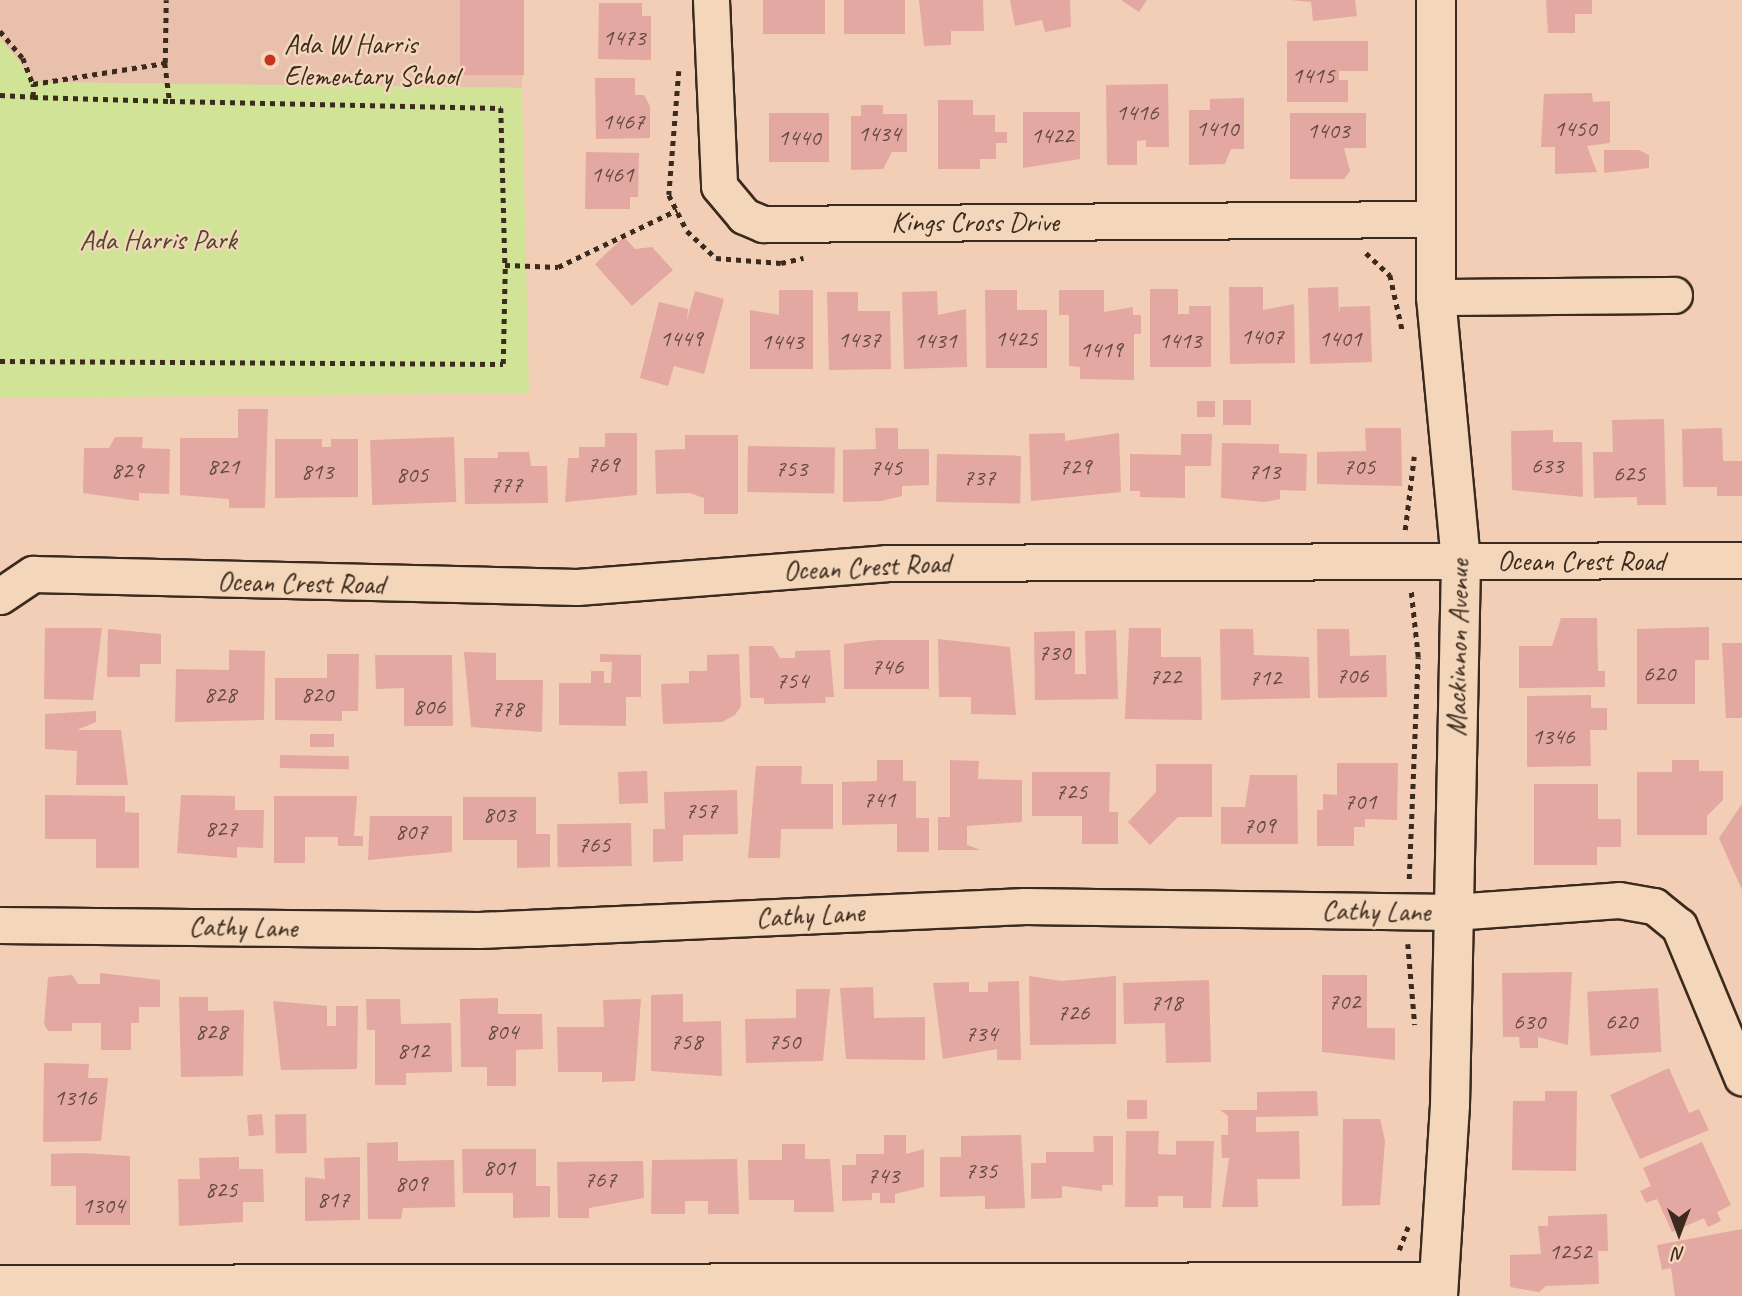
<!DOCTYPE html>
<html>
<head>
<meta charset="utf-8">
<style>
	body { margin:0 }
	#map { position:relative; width:1742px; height:1296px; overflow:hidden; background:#f1ceb5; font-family:Caveat,sans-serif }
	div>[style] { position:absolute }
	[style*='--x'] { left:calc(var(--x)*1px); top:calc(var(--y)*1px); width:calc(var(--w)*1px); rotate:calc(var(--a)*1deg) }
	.built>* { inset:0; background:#e9c0ac }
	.green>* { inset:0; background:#d0e397 }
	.building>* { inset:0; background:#e3a8a2; transform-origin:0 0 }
	.path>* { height:4.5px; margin-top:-2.25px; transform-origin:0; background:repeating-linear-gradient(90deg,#3b2a1e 0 5px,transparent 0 10px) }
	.roads { filter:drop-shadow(2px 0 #3b2a1e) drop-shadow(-2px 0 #3b2a1e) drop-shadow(0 2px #3b2a1e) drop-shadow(0 -2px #3b2a1e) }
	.minor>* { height:35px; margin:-17.5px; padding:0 17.5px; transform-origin:17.5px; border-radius:17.5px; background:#f4d7ba }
	.tertiary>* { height:38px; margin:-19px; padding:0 19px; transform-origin:19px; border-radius:19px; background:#f4d7ba }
	.dots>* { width:19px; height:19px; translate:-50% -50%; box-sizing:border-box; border:4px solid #f4d7ba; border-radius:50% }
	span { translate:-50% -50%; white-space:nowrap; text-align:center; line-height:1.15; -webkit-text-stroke:5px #f4d7ba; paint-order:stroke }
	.number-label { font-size:24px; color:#654a3f }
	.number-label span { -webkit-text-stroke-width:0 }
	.poi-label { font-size:28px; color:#3b2a1e }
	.left { translate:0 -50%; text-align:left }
	.street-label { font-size:28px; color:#3b2a1e }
	.park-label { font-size:28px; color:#514630 }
	.north { position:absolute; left:1644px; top:1198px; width:70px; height:70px; -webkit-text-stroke:5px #f4d7ba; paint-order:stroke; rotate:180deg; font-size:19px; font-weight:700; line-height:28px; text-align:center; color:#3b2a1e }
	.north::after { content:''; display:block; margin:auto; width:24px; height:32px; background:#3b2a1e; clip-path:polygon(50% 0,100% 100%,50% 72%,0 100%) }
</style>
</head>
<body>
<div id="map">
	<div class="built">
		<div style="clip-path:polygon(0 0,523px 0,522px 88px,36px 82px,0 38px)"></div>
	</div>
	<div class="green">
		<div style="clip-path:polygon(0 38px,36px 82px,522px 88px,529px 393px,0 398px)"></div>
	</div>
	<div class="building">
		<div style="left:460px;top:0;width:64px;height:75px"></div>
		<div style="left:763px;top:0;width:62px;height:34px"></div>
		<div style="left:844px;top:0;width:61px;height:34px"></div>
		<div style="clip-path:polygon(919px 0,983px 0,984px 31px,951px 31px,951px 45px,924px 46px)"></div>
		<div style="clip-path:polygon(1010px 0,1070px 0,1071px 27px,1045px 32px,1042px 20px,1015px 26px)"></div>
		<div style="clip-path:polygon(1121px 0,1147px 0,1139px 12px)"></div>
		<div style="clip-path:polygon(1291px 0,1355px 0,1357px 16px,1313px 21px,1311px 2px)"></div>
		<div style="clip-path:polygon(1546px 0,1592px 0,1592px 14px,1575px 14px,1575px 33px,1548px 33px)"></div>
		<div style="clip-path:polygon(599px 3px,642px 3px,642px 16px,651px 16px,651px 60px,598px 59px)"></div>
		<div style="clip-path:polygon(1287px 41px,1368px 41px,1368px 71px,1339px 71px,1339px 80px,1348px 80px,1348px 102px,1287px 102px)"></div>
		<div style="clip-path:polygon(595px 78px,635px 78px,635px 95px,644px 95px,650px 106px,650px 138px,596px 139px)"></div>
		<div style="clip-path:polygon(1168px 84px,1169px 147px,1146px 147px,1146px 140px,1137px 141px,1137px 165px,1107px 165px,1106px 85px)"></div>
		<div style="clip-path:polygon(1592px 93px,1593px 102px,1610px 101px,1610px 143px,1587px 146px,1597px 172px,1555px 174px,1555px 147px,1541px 147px,1544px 94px)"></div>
		<div style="clip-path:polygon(1244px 98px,1244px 149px,1231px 149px,1225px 164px,1189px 165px,1189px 110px,1210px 110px,1210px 99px)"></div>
		<div style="clip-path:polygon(938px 100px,973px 100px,973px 115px,995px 115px,995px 132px,1007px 132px,1007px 143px,996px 143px,996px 159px,980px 159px,980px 169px,938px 169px)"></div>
		<div style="clip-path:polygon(861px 105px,883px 105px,883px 114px,907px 114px,907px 152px,892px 152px,883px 169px,851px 170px,851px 116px,861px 116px)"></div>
		<div style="clip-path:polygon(1023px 112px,1080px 112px,1080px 159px,1023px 168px)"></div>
		<div style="left:769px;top:113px;width:60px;height:49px"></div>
		<div style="clip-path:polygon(1290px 113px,1366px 113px,1366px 148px,1344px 148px,1350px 171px,1344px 179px,1290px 179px)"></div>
		<div style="clip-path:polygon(1604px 150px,1639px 150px,1649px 155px,1649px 168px,1604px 173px)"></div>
		<div style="clip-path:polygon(586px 152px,639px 153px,638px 197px,630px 197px,630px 209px,585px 209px)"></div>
		<div style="clip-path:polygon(624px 237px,635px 249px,652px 247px,673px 270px,632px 306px,595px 264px)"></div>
		<div style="clip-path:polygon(1229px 287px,1263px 287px,1263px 310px,1294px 304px,1295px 363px,1230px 364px)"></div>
		<div style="clip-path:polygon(1338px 287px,1339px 315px,1340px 307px,1370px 306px,1372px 362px,1310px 364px,1308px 288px)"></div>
		<div style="clip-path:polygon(1150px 289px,1178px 289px,1178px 314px,1189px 314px,1189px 306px,1211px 306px,1211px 367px,1150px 367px)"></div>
		<div style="clip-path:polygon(779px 290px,813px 290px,813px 369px,750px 369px,750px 310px,779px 315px)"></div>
		<div style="clip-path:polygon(985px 290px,1017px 290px,1017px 310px,1047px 310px,1047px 368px,986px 368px)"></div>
		<div style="clip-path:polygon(1059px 290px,1104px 290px,1104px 312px,1133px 307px,1133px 315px,1141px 315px,1141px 334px,1134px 334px,1134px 380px,1080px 379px,1080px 367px,1069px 366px,1069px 315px,1059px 315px)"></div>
		<div style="clip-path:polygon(695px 291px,724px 299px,704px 374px,674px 366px,668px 386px,640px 378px,659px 302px,688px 309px,687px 320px)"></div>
		<div style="clip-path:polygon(937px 291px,938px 315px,966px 309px,967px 367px,904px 369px,902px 292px)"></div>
		<div style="clip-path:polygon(827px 292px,858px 292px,858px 311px,890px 311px,891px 369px,829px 370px)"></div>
		<div style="left:1223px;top:400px;width:28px;height:25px"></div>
		<div style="left:1197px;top:401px;width:18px;height:16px"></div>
		<div style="clip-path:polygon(238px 409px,268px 409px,265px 508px,229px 508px,229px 499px,180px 495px,180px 438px,238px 438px)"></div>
		<div style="clip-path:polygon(1664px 419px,1666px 505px,1637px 505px,1637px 497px,1594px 498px,1593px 452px,1613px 452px,1612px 420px)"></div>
		<div style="clip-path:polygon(875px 428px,898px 428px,898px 449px,929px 449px,929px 485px,902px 486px,902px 496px,881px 501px,843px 502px,843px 450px,876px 449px)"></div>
		<div style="clip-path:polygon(1365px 428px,1401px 428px,1402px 486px,1317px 484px,1317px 452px,1366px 451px)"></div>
		<div style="clip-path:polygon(1722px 428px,1723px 461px,1742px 461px,1742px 496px,1717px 496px,1717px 487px,1683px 487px,1682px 429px)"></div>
		<div style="clip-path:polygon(1553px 430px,1553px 442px,1582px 442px,1583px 497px,1512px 490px,1511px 431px)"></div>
		<div style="clip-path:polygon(605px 433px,637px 433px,637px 495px,565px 502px,568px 458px,579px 458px,579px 447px,605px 447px)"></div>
		<div style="clip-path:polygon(1065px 433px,1065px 441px,1119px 433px,1121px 492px,1031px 501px,1029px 434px)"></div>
		<div style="clip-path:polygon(1181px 434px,1212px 434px,1211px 466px,1185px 466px,1185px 498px,1140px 497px,1140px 491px,1130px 491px,1130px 454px,1181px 455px)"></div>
		<div style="clip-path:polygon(685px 435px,738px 435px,738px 514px,704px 514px,704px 498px,690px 493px,656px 494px,655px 450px,685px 449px)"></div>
		<div style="clip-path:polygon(115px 437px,143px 437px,142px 448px,170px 449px,169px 494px,139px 493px,139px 501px,83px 493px,84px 448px,109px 448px)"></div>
		<div style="left:454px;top:437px;width:65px;height:84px;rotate:88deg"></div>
		<div style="clip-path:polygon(275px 439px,322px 439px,322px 447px,331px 447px,331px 439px,358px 439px,358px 497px,275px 498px)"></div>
		<div style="clip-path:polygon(1222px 443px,1279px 444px,1279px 453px,1307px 454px,1306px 491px,1280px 490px,1280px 499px,1265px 502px,1221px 498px)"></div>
		<div style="left:748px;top:446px;width:87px;height:46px;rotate:1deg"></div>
		<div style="clip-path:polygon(498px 452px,529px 452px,531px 466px,547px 466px,548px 503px,465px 504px,464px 458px,498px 458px)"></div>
		<div style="left:937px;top:454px;width:84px;height:48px;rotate:1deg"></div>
		<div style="clip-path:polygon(1561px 618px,1597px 618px,1598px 671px,1605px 671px,1605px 687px,1519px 688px,1519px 646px,1552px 646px)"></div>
		<div style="clip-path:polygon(1709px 627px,1709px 660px,1695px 660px,1695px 704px,1637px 704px,1637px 629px)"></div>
		<div style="clip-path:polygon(45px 628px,102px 628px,93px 700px,44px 699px)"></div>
		<div style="clip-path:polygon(1129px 628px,1161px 628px,1161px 657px,1201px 657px,1202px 720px,1125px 719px)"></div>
		<div style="clip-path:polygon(108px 629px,161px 634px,161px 664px,140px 664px,140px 677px,107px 677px)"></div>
		<div style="clip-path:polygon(1220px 629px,1253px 629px,1254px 655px,1309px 657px,1310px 698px,1221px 700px)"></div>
		<div style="clip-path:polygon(1317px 629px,1349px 629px,1350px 656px,1386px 655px,1387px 697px,1318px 698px)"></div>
		<div style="clip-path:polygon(1116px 630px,1118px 699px,1035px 700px,1034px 632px,1075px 631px,1075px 674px,1086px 674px,1085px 631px)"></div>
		<div style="clip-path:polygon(938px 639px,1010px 647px,1016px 715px,971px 714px,971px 697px,939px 697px)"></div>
		<div style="clip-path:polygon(877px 640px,929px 640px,929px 689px,844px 689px,844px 644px)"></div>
		<div style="clip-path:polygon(1722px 643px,1742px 643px,1742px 718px,1726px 718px)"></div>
		<div style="clip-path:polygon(749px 646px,773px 646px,780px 658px,795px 658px,795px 651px,830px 650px,834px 697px,825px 697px,826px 703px,764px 704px,764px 698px,750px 698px)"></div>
		<div style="clip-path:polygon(229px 650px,265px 651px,264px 720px,175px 722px,176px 669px,229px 670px)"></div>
		<div style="clip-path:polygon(464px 652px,496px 653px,496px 680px,543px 680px,542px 732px,471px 727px)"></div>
		<div style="clip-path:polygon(327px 654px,359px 654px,358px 711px,342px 711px,342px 721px,275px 720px,275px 678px,327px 678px)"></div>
		<div style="clip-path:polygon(600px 654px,641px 655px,641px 697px,626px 697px,626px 726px,559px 725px,559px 683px,591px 683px,591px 671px,604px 671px,604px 683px,611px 683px,612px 662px,600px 662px)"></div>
		<div style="clip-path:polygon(739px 654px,741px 706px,735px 715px,722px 722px,663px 724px,661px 684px,689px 683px,689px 671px,707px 671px,707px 655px)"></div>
		<div style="clip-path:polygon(375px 655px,452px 655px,453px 726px,404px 726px,404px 688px,376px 689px)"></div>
		<div style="clip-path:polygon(1591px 695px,1591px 708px,1607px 708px,1607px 730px,1590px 730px,1591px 766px,1527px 767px,1527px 696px)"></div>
		<div style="clip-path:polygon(96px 711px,96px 722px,77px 730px,121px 730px,128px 785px,76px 785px,77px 751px,45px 749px,45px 714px)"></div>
		<div style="left:310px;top:734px;width:24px;height:13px"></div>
		<div style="left:280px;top:755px;width:69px;height:13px;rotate:1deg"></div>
		<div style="clip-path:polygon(877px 760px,903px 760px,903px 781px,916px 781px,916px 818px,929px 818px,929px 852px,897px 852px,897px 824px,842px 825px,842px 782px,877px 781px)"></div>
		<div style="clip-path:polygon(950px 760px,979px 761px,978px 779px,1022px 780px,1022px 822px,967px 826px,967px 845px,981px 850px,938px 850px,938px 817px,950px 817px)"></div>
		<div style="clip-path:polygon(1672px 760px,1699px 760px,1699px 771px,1723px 771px,1723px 800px,1707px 816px,1707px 835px,1637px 835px,1637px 772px,1672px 772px)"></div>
		<div style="clip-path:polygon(1337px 763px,1398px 763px,1397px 820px,1365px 819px,1365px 827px,1354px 827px,1354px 846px,1317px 846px,1317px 810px,1323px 810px,1323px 794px,1337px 795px)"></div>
		<div style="clip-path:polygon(1156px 764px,1212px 764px,1212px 817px,1178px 817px,1150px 845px,1128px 822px,1156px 792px)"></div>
		<div style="clip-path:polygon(756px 766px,802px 766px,801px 784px,833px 784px,833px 829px,781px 829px,780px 858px,748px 858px)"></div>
		<div style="left:647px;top:771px;width:32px;height:29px;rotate:88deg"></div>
		<div style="clip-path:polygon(1032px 772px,1110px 772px,1109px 812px,1118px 812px,1118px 844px,1082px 844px,1082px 816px,1032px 816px)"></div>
		<div style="clip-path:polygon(1250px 775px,1297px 775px,1298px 844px,1221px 844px,1221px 807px,1245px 807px)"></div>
		<div style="clip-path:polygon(1534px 784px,1598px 784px,1598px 819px,1621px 819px,1621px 847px,1597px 847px,1597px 865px,1534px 865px)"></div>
		<div style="clip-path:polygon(737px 790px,738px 834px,683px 835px,683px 861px,653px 862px,653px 829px,665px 829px,664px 792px)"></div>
		<div style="clip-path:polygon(45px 795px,125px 796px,125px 812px,139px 813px,139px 868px,96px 868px,96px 839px,45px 839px)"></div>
		<div style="clip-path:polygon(181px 795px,235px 796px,235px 810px,264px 810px,263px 848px,237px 847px,237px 858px,177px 853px)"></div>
		<div style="clip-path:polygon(274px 796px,357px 796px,354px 836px,363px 836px,363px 846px,338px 846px,338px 837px,305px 837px,305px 863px,274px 863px)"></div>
		<div style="clip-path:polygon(463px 797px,536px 797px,536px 834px,550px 834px,550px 867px,517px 868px,517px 840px,463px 840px)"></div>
		<div style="clip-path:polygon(1742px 804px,1742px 890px,1719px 838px)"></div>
		<div style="clip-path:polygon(370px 816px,452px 816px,452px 852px,368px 860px)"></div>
		<div style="left:631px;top:823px;width:43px;height:74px;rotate:89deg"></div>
		<div style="clip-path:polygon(1572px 972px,1568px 1045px,1538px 1037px,1538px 1048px,1520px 1048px,1519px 1037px,1503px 1037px,1502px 973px)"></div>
		<div style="clip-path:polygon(100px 973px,160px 980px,160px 1007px,139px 1007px,139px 1023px,131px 1023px,131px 1050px,101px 1050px,101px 1023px,72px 1023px,72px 1031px,48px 1031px,44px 1024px,48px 977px,72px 975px,78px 984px,100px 984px)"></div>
		<div style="clip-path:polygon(1322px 975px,1367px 975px,1367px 1028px,1395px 1028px,1395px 1060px,1322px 1052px)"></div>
		<div style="clip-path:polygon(1029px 976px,1061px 981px,1116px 976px,1116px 1044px,1030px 1045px)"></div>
		<div style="clip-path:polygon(1209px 980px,1211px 1062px,1166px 1063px,1165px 1023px,1124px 1024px,1123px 983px)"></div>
		<div style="clip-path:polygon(1019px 981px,1021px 1060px,997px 1060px,997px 1049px,943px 1059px,933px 983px,969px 982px,969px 992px,988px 992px,988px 982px)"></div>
		<div style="clip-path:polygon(873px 987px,874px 1018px,925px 1017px,925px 1060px,846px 1059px,840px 988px)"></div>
		<div style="left:1658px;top:988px;width:64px;height:71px;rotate:87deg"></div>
		<div style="clip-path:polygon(796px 989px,830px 989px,823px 1061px,746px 1063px,745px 1019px,796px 1018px)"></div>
		<div style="clip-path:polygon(683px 994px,683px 1022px,721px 1021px,722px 1076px,651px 1071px,651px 995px)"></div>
		<div style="clip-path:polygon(179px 997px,208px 997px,208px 1011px,244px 1010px,243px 1076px,181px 1077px)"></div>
		<div style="clip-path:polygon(498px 998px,498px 1014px,542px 1014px,543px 1049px,516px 1050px,516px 1086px,487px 1086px,487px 1067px,461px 1067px,460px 999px)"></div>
		<div style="clip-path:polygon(366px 999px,400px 999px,401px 1024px,451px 1023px,452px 1072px,406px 1073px,406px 1085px,375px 1085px,375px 1030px,367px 1030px)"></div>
		<div style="clip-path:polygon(641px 999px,635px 1081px,602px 1082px,602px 1072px,558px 1072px,557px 1027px,604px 1027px,603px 1000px)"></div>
		<div style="clip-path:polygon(273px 1001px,327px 1006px,327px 1026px,336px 1026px,336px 1006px,358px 1006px,357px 1069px,281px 1070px)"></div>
		<div style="clip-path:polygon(44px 1063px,89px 1064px,88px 1078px,108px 1078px,101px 1141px,43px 1142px)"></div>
		<div style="clip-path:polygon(1669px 1068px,1689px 1113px,1699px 1109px,1709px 1130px,1640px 1159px,1610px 1095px)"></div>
		<div style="clip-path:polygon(1317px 1091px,1318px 1116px,1256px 1117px,1256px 1132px,1299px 1131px,1300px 1179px,1257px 1179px,1258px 1207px,1222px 1207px,1229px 1158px,1222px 1158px,1221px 1135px,1228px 1135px,1228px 1116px,1220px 1110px,1257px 1110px,1257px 1092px)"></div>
		<div style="clip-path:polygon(1545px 1091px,1577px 1091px,1576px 1171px,1512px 1170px,1513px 1101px,1545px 1101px)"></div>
		<div style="left:1147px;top:1100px;width:19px;height:20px;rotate:90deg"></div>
		<div style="left:262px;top:1114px;width:21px;height:15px;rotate:85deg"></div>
		<div style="left:306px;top:1114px;width:39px;height:31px;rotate:89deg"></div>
		<div style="clip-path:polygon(1343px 1119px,1380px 1119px,1385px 1141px,1380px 1205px,1342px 1206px)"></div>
		<div style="clip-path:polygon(1126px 1131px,1159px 1131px,1158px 1154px,1176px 1155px,1176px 1141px,1214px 1141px,1211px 1208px,1183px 1208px,1183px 1196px,1158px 1196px,1158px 1207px,1125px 1207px)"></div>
		<div style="clip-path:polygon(884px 1135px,906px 1135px,906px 1154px,924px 1149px,924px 1187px,895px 1194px,895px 1203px,880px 1203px,880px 1193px,872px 1193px,872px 1200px,842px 1201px,842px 1165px,856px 1165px,856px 1154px,884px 1154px)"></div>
		<div style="clip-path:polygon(1021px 1135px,1025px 1208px,985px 1209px,985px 1196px,940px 1197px,940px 1157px,961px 1157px,961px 1136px)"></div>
		<div style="clip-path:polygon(1093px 1136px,1113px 1136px,1113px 1185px,1102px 1185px,1102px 1191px,1062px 1186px,1062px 1198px,1031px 1199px,1031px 1163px,1046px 1163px,1046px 1152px,1094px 1152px)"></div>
		<div style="clip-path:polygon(398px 1142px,398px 1161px,454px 1160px,455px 1207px,403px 1208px,401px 1219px,368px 1219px,367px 1143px)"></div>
		<div style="clip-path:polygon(1702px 1142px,1731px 1205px,1717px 1212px,1721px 1221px,1708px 1227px,1704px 1218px,1672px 1232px,1657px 1199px,1646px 1203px,1640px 1191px,1651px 1186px,1643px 1168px)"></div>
		<div style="clip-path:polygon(782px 1144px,805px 1144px,805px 1159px,830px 1159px,834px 1212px,794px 1212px,794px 1200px,749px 1200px,748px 1160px,782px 1160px)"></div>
		<div style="clip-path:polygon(462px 1149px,536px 1149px,536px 1186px,550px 1186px,550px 1217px,513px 1218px,513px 1193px,463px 1193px)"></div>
		<div style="clip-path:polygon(81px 1153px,130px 1156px,130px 1225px,76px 1225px,76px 1186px,51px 1186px,51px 1154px)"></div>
		<div style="clip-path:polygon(239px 1157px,239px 1169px,263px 1169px,264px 1202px,243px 1202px,243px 1222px,179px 1226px,178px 1179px,200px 1179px,199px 1158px)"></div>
		<div style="clip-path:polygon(360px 1157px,360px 1220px,305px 1221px,305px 1177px,325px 1179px,324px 1158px)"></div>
		<div style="clip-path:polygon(737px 1159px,739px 1214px,708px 1214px,708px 1201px,685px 1201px,685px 1214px,651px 1214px,652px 1160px)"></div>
		<div style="clip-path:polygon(643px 1161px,644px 1198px,589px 1208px,589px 1218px,558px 1218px,557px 1162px)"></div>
		<div style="clip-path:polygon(1607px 1214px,1608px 1251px,1598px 1251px,1599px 1284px,1546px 1286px,1539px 1292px,1510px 1287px,1510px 1255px,1541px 1254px,1538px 1226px,1548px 1226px,1548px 1216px)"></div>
		<div style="clip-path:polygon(1742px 1229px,1742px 1296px,1675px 1296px,1671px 1268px,1662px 1270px,1657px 1245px)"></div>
	</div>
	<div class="path">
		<div style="--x:0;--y:31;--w:35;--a:50"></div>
		<div style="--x:23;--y:58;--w:28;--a:69"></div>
		<div style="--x:33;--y:84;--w:134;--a:-9"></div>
		<div style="--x:165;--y:63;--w:38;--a:83"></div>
		<div style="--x:170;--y:101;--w:331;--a:1.2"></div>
		<div style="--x:501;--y:108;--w:157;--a:88.5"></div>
		<div style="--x:505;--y:265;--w:53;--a:2.2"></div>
		<div style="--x:558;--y:267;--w:132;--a:-25.6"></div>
		<div style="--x:165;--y:63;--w:63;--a:-89.1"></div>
		<div style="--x:679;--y:71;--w:124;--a:94.6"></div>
		<div style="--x:669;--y:195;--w:40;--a:63.4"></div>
		<div style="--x:687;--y:231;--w:40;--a:43"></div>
		<div style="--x:716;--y:258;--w:65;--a:4.4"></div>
		<div style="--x:781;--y:263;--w:23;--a:-13"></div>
		<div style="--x:0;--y:95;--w:33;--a:3"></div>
		<div style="--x:33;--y:97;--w:13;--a:-90"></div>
		<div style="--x:33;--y:97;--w:137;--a:1.7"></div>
		<div style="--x:1366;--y:253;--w:33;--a:43"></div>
		<div style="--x:1390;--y:275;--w:59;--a:77.4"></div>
		<div style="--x:0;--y:361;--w:503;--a:0.34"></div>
		<div style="--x:503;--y:364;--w:99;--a:-88.8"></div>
		<div style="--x:1405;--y:530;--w:74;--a:-83"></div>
		<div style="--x:1409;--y:879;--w:222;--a:-87.7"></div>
		<div style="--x:1418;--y:657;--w:66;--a:-96.1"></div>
		<div style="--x:1408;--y:944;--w:81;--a:85.1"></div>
		<div style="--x:1399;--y:1250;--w:26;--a:-69"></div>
	</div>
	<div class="roads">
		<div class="minor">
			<div style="--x:711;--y:0;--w:186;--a:87.5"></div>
			<div style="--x:719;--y:186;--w:39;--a:50"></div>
			<div style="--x:744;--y:216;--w:21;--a:23"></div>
			<div style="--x:763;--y:224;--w:670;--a:-0.43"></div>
			<div style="--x:1436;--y:297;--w:238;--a:-0.5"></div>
			<div style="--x:0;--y:596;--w:40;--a:-34"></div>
			<div style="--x:33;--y:574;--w:544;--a:1.37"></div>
			<div style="--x:577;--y:587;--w:310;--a:-4.4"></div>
			<div style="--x:886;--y:563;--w:856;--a:-0.2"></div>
			<div style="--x:0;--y:925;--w:479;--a:0.6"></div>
			<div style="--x:479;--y:930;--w:547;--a:-2.52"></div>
			<div style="--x:1025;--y:906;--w:428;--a:0.8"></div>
			<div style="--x:1453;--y:912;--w:166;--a:-4.1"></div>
			<div style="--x:1619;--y:900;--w:36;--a:10"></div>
			<div style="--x:1654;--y:906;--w:32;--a:39"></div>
			<div style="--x:1679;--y:926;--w:164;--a:67.4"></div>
			<div style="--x:0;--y:1283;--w:1438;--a:-0.12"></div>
		</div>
		<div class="tertiary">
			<div style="--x:1436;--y:0;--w:297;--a:90"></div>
			<div style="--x:1436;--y:297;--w:266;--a:84.6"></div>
			<div style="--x:1461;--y:562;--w:543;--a:91.16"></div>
			<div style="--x:1450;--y:1105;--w:191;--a:93.6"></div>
		</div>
	</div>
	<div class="dots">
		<div style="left:270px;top:60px;background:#c8321e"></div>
	</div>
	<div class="number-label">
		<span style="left:624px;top:38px">1473</span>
		<span style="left:1313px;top:76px">1415</span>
		<span style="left:1137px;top:113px">1416</span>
		<span style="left:623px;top:122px">1467</span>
		<span style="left:1217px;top:129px">1410</span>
		<span style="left:1575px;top:129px">1450</span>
		<span style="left:1328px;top:131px">1403</span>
		<span style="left:879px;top:134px">1434</span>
		<span style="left:1052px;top:136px">1422</span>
		<span style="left:799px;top:138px">1440</span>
		<span style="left:612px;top:175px">1461</span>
		<span style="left:1262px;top:337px">1407</span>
		<span style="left:681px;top:339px">1449</span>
		<span style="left:1016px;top:339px">1425</span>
		<span style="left:1340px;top:339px">1401</span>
		<span style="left:859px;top:340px">1437</span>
		<span style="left:935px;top:341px">1431</span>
		<span style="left:1180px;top:341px">1413</span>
		<span style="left:782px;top:342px">1443</span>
		<span style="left:1101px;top:350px">1419</span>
		<span style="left:603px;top:465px">769</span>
		<span style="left:1547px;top:466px">633</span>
		<span style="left:223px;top:467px">821</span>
		<span style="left:1075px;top:467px">729</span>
		<span style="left:1359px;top:467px">705</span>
		<span style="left:886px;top:468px">745</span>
		<span style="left:791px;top:469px">753</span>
		<span style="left:127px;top:471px">829</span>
		<span style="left:317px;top:472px">813</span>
		<span style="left:1264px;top:472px">713</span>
		<span style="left:1629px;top:474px">625</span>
		<span style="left:412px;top:475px">805</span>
		<span style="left:979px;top:478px">737</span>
		<span style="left:506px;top:485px">777</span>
		<span style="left:1054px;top:653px">730</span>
		<span style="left:887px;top:667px">746</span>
		<span style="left:1659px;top:674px">620</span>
		<span style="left:1352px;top:676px">706</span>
		<span style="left:1165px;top:677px">722</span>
		<span style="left:1265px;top:678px">712</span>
		<span style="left:792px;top:681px">754</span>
		<span style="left:220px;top:695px">828</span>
		<span style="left:317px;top:695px">820</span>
		<span style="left:429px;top:707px">806</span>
		<span style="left:507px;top:709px">778</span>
		<span style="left:1553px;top:737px">1346</span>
		<span style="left:1071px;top:792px">725</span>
		<span style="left:879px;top:800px">741</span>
		<span style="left:1360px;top:802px">701</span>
		<span style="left:701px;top:811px">757</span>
		<span style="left:499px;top:815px">803</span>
		<span style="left:1259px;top:826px">709</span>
		<span style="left:221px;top:829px">827</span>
		<span style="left:411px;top:832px">807</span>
		<span style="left:594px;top:845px">765</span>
		<span style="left:1344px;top:1002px">702</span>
		<span style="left:1166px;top:1003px">718</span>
		<span style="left:1073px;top:1013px">726</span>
		<span style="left:1529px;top:1022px">630</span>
		<span style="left:1621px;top:1022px">620</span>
		<span style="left:211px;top:1032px">828</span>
		<span style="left:502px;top:1032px">804</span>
		<span style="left:981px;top:1034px">734</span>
		<span style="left:686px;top:1042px">758</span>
		<span style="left:784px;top:1042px">750</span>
		<span style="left:413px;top:1051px">812</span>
		<span style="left:75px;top:1098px">1316</span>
		<span style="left:499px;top:1168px">801</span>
		<span style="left:981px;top:1171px">735</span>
		<span style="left:883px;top:1176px">743</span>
		<span style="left:600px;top:1180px">767</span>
		<span style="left:411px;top:1184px">809</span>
		<span style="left:221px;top:1190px">825</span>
		<span style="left:333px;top:1200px">817</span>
		<span style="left:103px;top:1206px">1304</span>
		<span style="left:1570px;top:1252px">1252</span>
	</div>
	<div class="poi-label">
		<span class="left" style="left:284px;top:60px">Ada W Harris<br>Elementary School</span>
	</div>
	<div class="street-label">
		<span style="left:975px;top:222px">Kings Cross Drive</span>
		<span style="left:1581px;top:561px">Ocean Crest Road</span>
		<span style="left:867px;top:567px;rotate:-3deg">Ocean Crest Road</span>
		<span style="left:301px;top:583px;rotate:1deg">Ocean Crest Road</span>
		<span style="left:1458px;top:648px;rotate:-89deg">Mackinnon Avenue</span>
		<span style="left:1376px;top:911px;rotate:1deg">Cathy Lane</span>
		<span style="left:810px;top:915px;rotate:-3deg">Cathy Lane</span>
		<span style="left:243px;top:927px;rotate:1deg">Cathy Lane</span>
	</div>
	<div class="park-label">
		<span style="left:158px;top:240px">Ada Harris Park</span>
	</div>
	<div class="north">N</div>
</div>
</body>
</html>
